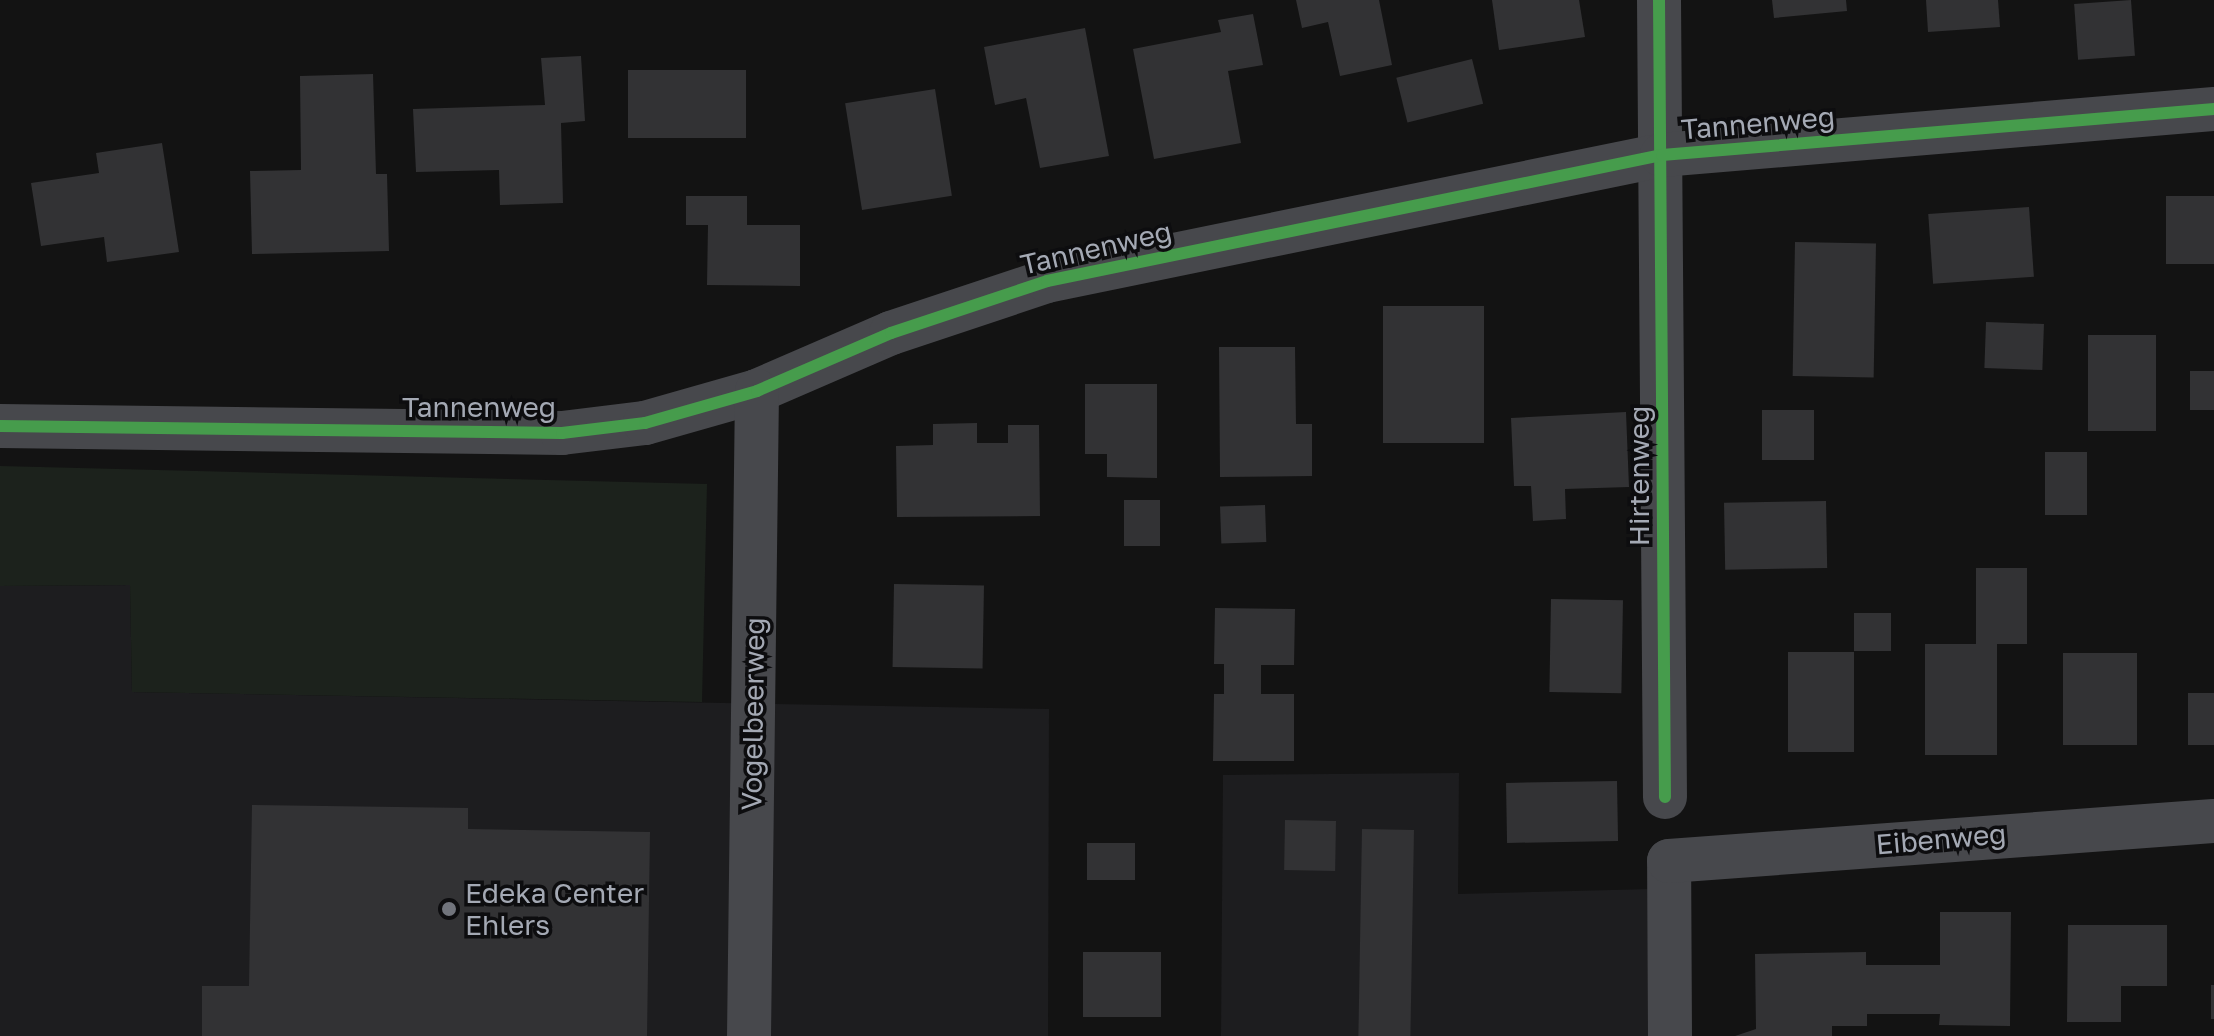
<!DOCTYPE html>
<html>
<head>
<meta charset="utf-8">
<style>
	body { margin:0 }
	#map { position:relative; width:2214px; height:1036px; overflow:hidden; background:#131313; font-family:"Golos Text",sans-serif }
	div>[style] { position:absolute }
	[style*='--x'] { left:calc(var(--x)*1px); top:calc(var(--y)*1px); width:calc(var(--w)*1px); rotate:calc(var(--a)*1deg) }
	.built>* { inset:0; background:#1d1d1f }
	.green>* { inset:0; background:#1c221c }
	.building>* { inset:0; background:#323234; transform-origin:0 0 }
	.street>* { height:44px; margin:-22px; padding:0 22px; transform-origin:22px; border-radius:22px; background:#47484c }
	.cycleway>* { height:12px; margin:-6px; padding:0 6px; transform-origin:6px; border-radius:6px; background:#469c4c }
	.dots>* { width:22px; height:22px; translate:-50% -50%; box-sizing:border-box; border:4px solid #0d0d0f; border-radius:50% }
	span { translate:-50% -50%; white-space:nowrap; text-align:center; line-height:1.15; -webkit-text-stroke:7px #0d0d0f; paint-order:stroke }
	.street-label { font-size:28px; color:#a4a9b4 }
	.poi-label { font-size:28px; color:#a4a9b4 }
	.left { translate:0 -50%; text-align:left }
</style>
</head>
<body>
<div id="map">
	<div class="built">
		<div style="clip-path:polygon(130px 585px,132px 692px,1049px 709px,1048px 1036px,0 1036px,0 586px)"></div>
		<div style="clip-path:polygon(1459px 773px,1458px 894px,1652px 889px,1653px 1036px,1221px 1036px,1223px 775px)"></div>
	</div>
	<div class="green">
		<div style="clip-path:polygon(0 466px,707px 484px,702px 702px,132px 692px,130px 585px,0 586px)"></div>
	</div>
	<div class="building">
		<div style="clip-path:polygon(1296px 0,1379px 0,1392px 65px,1340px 76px,1328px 22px,1302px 28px)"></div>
		<div style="clip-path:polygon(1492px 0,1579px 0,1585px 37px,1499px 50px)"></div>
		<div style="clip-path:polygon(1772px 0,1846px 0,1847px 11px,1774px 18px)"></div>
		<div style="clip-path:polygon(1926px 0,1998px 0,2000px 27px,1928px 32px)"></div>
		<div style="left:2131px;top:0;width:56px;height:57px;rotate:86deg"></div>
		<div style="clip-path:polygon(1253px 14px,1263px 65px,1228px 71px,1241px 143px,1154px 159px,1133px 49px,1221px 32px,1218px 20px)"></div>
		<div style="clip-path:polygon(1085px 28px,1109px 156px,1040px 168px,1026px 98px,995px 105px,984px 47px)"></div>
		<div style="clip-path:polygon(581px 56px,585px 121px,561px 123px,563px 203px,500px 205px,499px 170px,416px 172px,413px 109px,545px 105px,541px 58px)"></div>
		<div style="left:1472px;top:59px;width:46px;height:78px;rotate:76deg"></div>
		<div style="left:628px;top:70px;width:118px;height:68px"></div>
		<div style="clip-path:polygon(373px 74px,376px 174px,387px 174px,389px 251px,252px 254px,250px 171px,301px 170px,300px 76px)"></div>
		<div style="left:935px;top:89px;width:108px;height:91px;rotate:81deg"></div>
		<div style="clip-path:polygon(162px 143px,179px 252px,107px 262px,104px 237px,41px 246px,31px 183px,99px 173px,96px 153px)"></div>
		<div style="clip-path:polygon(686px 196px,747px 196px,747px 225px,800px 225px,800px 286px,707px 285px,708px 225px,686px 225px)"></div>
		<div style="left:2214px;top:196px;width:68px;height:48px;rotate:90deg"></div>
		<div style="left:2029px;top:207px;width:70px;height:101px;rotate:86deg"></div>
		<div style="left:1795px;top:242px;width:81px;height:134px;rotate:1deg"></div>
		<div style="left:1383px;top:306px;width:101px;height:137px"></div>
		<div style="left:1986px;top:322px;width:58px;height:46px;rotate:2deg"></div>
		<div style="left:2088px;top:335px;width:68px;height:96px"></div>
		<div style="clip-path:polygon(1219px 347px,1295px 347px,1296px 424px,1312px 424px,1312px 476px,1220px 477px)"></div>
		<div style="left:2190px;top:371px;width:24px;height:39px"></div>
		<div style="clip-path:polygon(1085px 384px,1157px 384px,1157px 478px,1107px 477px,1107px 454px,1085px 454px)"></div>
		<div style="left:1762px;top:410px;width:52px;height:50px"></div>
		<div style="clip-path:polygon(1626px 412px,1629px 487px,1565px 489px,1566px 519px,1533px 521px,1531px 486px,1514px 486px,1511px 418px)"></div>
		<div style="clip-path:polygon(977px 423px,977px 443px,1008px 443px,1008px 425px,1039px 425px,1040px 516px,897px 517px,896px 446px,933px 445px,933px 424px)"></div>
		<div style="left:2045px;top:452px;width:42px;height:63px"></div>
		<div style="left:1124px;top:500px;width:36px;height:46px"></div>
		<div style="left:1826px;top:501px;width:67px;height:102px;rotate:89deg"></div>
		<div style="left:1265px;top:505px;width:37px;height:45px;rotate:88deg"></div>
		<div style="clip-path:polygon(1976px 568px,2027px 568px,2027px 644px,1997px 644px,1997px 755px,1925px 755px,1925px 644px,1976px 644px)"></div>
		<div style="left:894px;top:584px;width:90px;height:83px;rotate:1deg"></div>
		<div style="left:1551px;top:599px;width:72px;height:93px;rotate:1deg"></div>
		<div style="clip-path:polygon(1215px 608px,1295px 609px,1294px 665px,1261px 665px,1261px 694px,1294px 694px,1294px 761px,1213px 761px,1214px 694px,1224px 694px,1224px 664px,1214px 664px)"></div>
		<div style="left:1891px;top:613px;width:38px;height:37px;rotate:90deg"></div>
		<div style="left:1788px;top:652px;width:66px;height:100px"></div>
		<div style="left:2063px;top:653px;width:74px;height:92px"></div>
		<div style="left:2214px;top:693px;width:52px;height:26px;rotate:90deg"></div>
		<div style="left:1617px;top:781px;width:60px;height:111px;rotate:89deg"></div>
		<div style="clip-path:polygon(252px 805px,468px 808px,468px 829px,650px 832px,647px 1036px,202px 1036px,202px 986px,249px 986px)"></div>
		<div style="left:1285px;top:820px;width:51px;height:50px;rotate:1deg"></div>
		<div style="left:1362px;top:829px;width:52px;height:207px;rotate:1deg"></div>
		<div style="left:1087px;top:843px;width:48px;height:37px"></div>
		<div style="clip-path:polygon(1940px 912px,2011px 912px,2010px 1026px,1939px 1025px,1940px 1014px,1867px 1014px,1867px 1026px,1832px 1026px,1832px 1036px,1735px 1036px,1756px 1029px,1755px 954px,1866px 952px,1866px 965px,1940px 965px)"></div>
		<div style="clip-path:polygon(2068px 925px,2167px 925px,2167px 986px,2121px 986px,2121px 1022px,2067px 1022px)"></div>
		<div style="left:1083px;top:952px;width:78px;height:65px"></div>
		<div style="left:2211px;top:985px;width:3px;height:34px"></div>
	</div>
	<div class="street">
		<div style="--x:1659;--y:0;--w:797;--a:89.57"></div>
		<div style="--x:0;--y:426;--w:562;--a:0.71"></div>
		<div style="--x:562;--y:433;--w:84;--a:-6.9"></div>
		<div style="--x:645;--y:423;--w:116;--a:-15.9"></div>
		<div style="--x:757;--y:391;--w:146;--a:-23.4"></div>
		<div style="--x:891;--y:333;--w:164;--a:-18.4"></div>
		<div style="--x:1047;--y:281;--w:628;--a:-11.58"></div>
		<div style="--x:1662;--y:155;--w:554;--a:-4.76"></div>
		<div style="--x:749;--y:1036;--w:645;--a:-89.29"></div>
		<div style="--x:1670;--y:1036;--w:175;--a:-90.3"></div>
		<div style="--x:1669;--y:861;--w:546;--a:-4.2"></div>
	</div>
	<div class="cycleway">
		<div style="--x:1659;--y:0;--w:797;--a:89.57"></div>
		<div style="--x:0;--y:426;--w:562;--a:0.71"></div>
		<div style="--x:562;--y:433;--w:84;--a:-6.9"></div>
		<div style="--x:645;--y:423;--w:116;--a:-15.9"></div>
		<div style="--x:757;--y:391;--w:146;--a:-23.4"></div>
		<div style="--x:891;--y:333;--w:164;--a:-18.4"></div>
		<div style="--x:1047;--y:281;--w:628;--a:-11.58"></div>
		<div style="--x:1662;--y:155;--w:554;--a:-4.76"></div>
	</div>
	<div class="dots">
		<div style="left:449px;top:909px;background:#71747c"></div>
	</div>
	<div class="street-label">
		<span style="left:1758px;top:123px;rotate:-5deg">Tannenweg</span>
		<span style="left:1096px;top:248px;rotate:-13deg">Tannenweg</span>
		<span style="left:479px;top:407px">Tannenweg</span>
		<span style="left:1639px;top:476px;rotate:-90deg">Hirtenweg</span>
		<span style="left:753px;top:714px;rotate:-89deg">Vogelbeerweg</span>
		<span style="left:1941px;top:839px;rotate:-5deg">Eibenweg</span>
	</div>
	<div class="poi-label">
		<span class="left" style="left:465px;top:909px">Edeka Center<br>Ehlers</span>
	</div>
</div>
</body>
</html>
